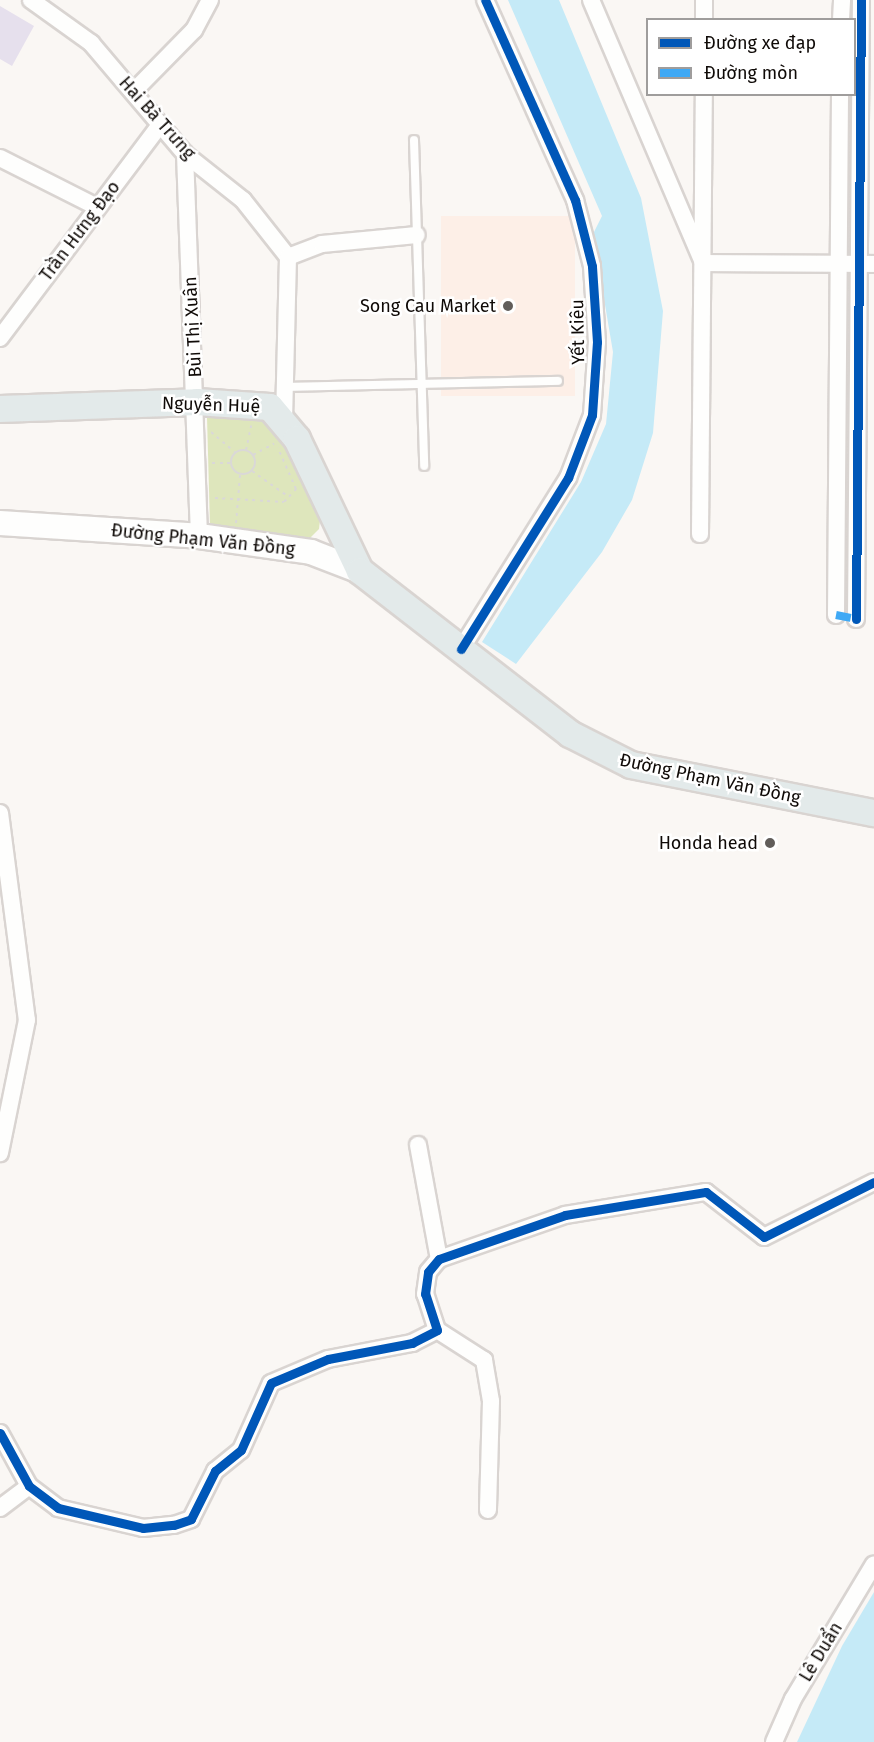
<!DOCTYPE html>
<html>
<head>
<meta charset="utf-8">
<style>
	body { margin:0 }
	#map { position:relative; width:874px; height:1742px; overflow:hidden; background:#faf7f4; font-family:"Fira Sans",sans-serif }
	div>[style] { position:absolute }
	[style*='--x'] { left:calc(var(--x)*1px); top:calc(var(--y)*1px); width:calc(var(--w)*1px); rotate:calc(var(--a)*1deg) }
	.commercial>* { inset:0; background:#fdefe7; transform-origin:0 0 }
	.green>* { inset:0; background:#dee6bc }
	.water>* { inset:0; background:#c5eaf7 }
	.building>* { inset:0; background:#e6e0ed }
	.path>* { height:2px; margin-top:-1px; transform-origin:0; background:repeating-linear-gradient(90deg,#dad8d7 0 3px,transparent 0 7.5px) }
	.path>.ring { margin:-1px; padding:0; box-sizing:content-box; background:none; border:2px solid #dad8d7; border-radius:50% }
	.roads { filter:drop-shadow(2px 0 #d9d4d1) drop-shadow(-2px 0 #d9d4d1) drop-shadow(0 2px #d9d4d1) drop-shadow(0 -2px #d9d4d1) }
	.lane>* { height:8px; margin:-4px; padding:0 4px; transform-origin:4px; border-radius:4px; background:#fefefd }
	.street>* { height:16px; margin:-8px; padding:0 8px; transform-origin:8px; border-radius:8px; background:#fefefd }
	.secondary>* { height:24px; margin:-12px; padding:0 12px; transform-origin:12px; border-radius:12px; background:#fefefd }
	.primary>* { height:26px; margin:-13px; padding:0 13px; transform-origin:13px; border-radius:13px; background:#e3eaea }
	.quiet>* { height:8px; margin-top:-4px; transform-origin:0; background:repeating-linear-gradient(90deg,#3fa9f5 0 15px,transparent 0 23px) }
	.cycleway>* { height:9px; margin:-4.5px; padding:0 4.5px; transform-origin:4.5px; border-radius:4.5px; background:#0057b8 }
	.dots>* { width:16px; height:16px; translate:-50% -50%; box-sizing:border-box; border:3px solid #fff; border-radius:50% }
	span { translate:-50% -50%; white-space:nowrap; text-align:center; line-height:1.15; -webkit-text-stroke:5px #fff; paint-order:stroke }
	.street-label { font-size:18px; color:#0f0a07 }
	.poi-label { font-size:18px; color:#0f0a07 }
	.right { translate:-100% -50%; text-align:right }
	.legend { position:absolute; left:646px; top:18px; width:210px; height:78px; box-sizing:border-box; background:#fff; border:2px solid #9f9d9c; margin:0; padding:8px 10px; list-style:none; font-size:18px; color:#0f0a07 }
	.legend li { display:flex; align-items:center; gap:12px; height:30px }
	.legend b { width:30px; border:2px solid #9f9d9c }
</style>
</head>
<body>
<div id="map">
	<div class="commercial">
		<div style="left:441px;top:216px;width:134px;height:180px"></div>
	</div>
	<div class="green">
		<div style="clip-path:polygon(246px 415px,264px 419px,287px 446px,320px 520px,319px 529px,307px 541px,210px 525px,207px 417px)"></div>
	</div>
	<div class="water">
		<div style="clip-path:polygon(508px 0,559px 0,641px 198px,663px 311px,653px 433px,632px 500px,602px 552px,516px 664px,482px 642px,581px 482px,606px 424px,613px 352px,593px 234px,602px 216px)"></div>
		<div style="clip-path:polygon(874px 1592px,874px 1742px,797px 1742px,842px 1646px)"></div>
	</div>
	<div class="building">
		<div style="clip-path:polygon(0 6px,34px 26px,12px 66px,0 59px)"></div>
	</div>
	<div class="path">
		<div style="--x:211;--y:432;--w:31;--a:40"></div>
		<div class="ring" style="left:231px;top:450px;width:22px;height:22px"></div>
		<div style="--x:246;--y:450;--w:25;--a:-78"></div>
		<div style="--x:253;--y:455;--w:24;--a:-28"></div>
		<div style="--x:212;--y:463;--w:18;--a:0"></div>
		<div style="--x:252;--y:471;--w:45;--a:35.1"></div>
		<div style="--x:215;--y:498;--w:69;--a:3.3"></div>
		<div style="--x:284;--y:502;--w:18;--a:-47"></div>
		<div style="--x:296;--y:489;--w:45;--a:-113.7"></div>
		<div style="--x:236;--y:523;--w:48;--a:-85.2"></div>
	</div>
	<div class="roads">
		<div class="lane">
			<div style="--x:414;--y:140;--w:326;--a:88.2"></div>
			<div style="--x:288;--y:387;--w:270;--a:-1.3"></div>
		</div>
		<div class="street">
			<div style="--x:31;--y:0;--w:74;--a:35.6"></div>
			<div style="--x:91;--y:43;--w:145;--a:49.7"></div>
			<div style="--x:185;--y:154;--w:74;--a:38.4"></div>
			<div style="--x:243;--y:200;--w:73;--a:51.7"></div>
			<div style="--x:288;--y:257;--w:162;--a:91.4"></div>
			<div style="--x:591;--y:0;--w:286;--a:66.9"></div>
			<div style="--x:703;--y:263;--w:171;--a:0.3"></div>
			<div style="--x:704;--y:20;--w:20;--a:-90"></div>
			<div style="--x:841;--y:20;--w:20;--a:-87"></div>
			<div style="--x:133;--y:92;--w:87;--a:-45.5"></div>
			<div style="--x:194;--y:30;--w:34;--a:-62"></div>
			<div style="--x:185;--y:154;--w:382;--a:87.9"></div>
			<div style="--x:0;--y:158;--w:109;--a:26.8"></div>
			<div style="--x:288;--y:257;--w:36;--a:-21"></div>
			<div style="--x:322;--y:244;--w:95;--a:-5.4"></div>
			<div style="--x:0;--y:338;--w:266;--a:-53.1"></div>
			<div style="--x:700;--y:534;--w:440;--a:-89.5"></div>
			<div style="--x:836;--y:615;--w:521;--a:-89.56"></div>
			<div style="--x:856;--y:619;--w:619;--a:-89.54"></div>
			<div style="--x:461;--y:649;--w:202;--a:-58"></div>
			<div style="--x:568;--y:478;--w:67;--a:-69.1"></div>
			<div style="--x:592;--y:415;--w:73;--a:-86.1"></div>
			<div style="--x:597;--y:342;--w:76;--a:-93.8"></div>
			<div style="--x:592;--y:266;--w:68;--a:-104.4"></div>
			<div style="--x:575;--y:200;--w:219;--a:-114.2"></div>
			<div style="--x:0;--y:813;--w:209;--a:82.6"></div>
			<div style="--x:27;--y:1020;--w:136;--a:101.5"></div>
			<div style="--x:418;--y:1145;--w:116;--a:79.6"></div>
			<div style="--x:437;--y:1330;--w:56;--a:32.6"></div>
			<div style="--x:484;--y:1360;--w:42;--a:80.3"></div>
			<div style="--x:491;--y:1401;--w:109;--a:91.6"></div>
			<div style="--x:0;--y:1433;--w:60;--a:61.3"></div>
			<div style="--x:29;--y:1486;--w:36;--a:37"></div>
			<div style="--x:58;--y:1508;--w:87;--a:13.2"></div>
			<div style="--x:143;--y:1528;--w:31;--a:-6"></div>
			<div style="--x:174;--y:1525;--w:18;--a:-19"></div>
			<div style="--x:191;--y:1519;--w:54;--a:-63.4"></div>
			<div style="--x:215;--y:1471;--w:33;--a:-39"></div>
			<div style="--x:241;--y:1450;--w:73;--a:-65.9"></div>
			<div style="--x:271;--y:1383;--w:62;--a:-22.8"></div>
			<div style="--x:328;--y:1359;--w:86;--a:-10.8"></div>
			<div style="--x:412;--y:1343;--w:28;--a:-27"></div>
			<div style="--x:437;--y:1330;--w:38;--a:-108"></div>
			<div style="--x:425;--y:1294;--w:22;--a:-82"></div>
			<div style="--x:428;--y:1272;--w:17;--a:-50"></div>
			<div style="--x:439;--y:1259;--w:133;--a:-19.2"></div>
			<div style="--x:565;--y:1215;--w:143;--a:-9.3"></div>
			<div style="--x:706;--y:1192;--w:73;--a:37.8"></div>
			<div style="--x:764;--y:1237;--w:123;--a:-26.6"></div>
			<div style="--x:0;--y:1508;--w:36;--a:-37"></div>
			<div style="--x:774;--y:1742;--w:47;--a:-66.2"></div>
			<div style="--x:793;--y:1699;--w:157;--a:-59"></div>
		</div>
		<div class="secondary">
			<div style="--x:0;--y:523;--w:199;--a:3.7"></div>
			<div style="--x:199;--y:536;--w:113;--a:8.1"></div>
			<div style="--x:311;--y:552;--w:53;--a:21.2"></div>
		</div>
		<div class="primary">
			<div style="--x:0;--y:409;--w:197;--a:-2"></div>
			<div style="--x:197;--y:402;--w:73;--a:3.9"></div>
			<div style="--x:270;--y:407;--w:42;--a:49.8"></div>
			<div style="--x:297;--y:439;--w:146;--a:64.5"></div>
			<div style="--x:360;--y:571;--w:266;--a:37.8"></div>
			<div style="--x:570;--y:734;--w:68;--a:26.9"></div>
			<div style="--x:631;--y:765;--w:248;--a:11.2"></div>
		</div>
	</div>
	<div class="quiet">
		<div style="--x:836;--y:615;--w:20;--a:11"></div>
	</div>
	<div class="cycleway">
		<div style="--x:856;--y:619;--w:619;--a:-89.54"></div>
		<div style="--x:461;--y:649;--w:202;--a:-58"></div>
		<div style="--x:568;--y:478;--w:67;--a:-69.1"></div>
		<div style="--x:592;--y:415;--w:73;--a:-86.1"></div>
		<div style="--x:597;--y:342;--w:76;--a:-93.8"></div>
		<div style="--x:592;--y:266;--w:68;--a:-104.4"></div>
		<div style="--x:575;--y:200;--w:219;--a:-114.2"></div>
		<div style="--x:0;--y:1433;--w:60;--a:61.3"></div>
		<div style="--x:29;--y:1486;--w:36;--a:37"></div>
		<div style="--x:58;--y:1508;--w:87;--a:13.2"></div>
		<div style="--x:143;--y:1528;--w:31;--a:-6"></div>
		<div style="--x:174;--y:1525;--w:18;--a:-19"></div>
		<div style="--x:191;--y:1519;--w:54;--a:-63.4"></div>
		<div style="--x:215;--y:1471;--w:33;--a:-39"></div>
		<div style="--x:241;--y:1450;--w:73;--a:-65.9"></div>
		<div style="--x:271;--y:1383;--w:62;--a:-22.8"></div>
		<div style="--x:328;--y:1359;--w:86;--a:-10.8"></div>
		<div style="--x:412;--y:1343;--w:28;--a:-27"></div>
		<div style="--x:437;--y:1330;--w:38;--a:-108"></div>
		<div style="--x:425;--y:1294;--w:22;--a:-82"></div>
		<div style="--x:428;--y:1272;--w:17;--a:-50"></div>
		<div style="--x:439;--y:1259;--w:133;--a:-19.2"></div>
		<div style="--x:565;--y:1215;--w:143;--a:-9.3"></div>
		<div style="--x:706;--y:1192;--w:73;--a:37.8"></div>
		<div style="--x:764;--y:1237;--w:123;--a:-26.6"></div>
	</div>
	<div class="dots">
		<div style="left:508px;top:306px;background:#615d5a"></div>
		<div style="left:770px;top:843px;background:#615d5a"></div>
	</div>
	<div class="street-label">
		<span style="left:157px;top:118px;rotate:48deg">Hai Bà Trưng</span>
		<span style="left:80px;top:231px;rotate:-53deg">Trần Hưng Đạo</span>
		<span style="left:193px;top:327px;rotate:-93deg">Bùi Thị Xuân</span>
		<span style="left:578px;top:332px;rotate:-91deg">Yết Kiêu</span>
		<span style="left:211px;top:405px;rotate:2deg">Nguyễn Huệ</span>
		<span style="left:203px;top:540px;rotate:6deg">Đường Phạm Văn Đồng</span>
		<span style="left:710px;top:779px;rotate:12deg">Đường Phạm Văn Đồng</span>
		<span style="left:821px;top:1652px;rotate:-59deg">Lê Duẩn</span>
	</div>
	<div class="poi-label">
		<span class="right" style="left:496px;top:306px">Song Cau Market</span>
		<span class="right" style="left:758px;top:843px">Honda head</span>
	</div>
	<ul class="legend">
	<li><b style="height:8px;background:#0057b8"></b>Đường xe đạp</li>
	<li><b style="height:8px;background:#3fa9f5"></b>Đường mòn</li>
	</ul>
</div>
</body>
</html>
